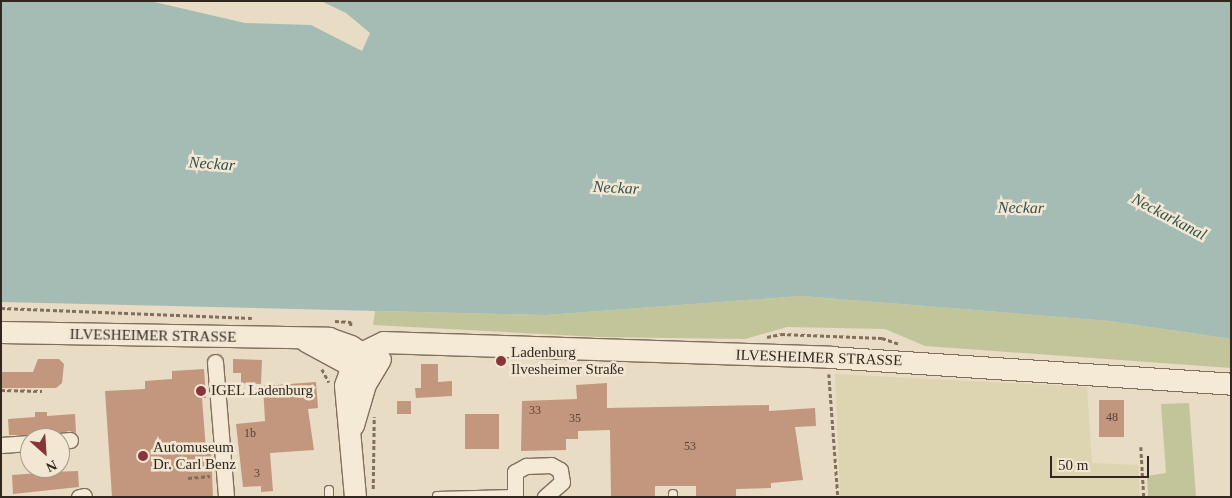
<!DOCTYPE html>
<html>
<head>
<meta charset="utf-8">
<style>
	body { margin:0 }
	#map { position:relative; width:1232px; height:498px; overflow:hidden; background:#e8dcc4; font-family:"Times New Roman",serif }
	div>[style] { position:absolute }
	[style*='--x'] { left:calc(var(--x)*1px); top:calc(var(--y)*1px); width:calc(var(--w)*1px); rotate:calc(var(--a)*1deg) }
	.farmland>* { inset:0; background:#ddd4b2 }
	.green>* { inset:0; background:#c2c599 }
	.water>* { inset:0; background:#a5bcb4 }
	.building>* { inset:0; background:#c2977e; transform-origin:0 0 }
	.path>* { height:2.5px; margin-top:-1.25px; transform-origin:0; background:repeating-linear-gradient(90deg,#816e5d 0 4px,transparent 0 6.5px) }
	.roads { filter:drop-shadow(1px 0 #816e5d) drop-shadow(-1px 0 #816e5d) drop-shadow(0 1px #816e5d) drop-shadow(0 -1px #816e5d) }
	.lane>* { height:8px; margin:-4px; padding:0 4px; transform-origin:4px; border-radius:4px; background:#f4ead6 }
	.street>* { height:15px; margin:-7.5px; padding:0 7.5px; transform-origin:7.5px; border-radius:7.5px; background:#f4ead6 }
	.secondary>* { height:21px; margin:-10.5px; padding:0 10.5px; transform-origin:10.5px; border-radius:10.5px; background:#f4ead6 }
	.dots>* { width:14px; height:14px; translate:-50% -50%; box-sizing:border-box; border:2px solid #f1e7d3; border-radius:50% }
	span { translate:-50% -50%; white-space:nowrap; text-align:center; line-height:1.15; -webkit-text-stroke:5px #f1e7d3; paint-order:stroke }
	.number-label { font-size:12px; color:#564337 }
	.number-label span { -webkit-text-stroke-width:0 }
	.street-label { font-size:15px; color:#32271f }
	.poi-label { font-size:15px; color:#32271f }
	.left { translate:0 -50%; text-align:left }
	.water-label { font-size:16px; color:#30514d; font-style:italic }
	.frame { position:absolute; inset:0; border:2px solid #32271f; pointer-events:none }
	.north { position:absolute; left:20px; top:428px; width:50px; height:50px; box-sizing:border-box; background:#f1e7d3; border:1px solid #a59a8b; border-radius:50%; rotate:154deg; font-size:14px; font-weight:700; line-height:20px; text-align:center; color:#32271f }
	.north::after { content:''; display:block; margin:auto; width:18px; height:22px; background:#893438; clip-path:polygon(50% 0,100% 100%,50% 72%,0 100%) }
	.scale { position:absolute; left:1050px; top:456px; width:99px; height:22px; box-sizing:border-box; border:2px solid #32271f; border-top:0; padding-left:6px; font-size:15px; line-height:18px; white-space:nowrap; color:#32271f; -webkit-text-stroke:4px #f1e7d3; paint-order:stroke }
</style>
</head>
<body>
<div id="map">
	<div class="farmland">
		<div style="clip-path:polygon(835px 374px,1087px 387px,1092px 463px,1138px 465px,1140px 497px,840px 497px)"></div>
	</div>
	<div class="green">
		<div style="clip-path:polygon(801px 296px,1109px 321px,1231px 339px,1231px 368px,925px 346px,885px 329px,787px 327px,745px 339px,598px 337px,373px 325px,375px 311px,546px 315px)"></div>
		<div style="clip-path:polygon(1189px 403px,1196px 497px,1148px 497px,1147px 476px,1166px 473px,1161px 404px)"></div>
	</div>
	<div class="water">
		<div style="clip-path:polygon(1px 1px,150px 1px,245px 23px,311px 25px,362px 51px,370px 33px,346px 13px,321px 1px,1231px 1px,1231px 339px,1109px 321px,801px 296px,546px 315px,1px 302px)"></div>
	</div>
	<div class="building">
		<div style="clip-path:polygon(38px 359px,59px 359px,64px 364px,62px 383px,56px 388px,1px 388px,1px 372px,33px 372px)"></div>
		<div style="clip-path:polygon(233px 359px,262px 360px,261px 384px,241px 383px,241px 373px,233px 373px)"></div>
		<div style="clip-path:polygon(421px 364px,438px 364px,438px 382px,452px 381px,452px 396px,416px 398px,415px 388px,421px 388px)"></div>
		<div style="clip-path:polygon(204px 369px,206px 398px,202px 398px,206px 450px,211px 449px,213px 497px,112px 497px,105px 391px,145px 389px,145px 381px,172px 379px,172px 371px)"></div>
		<div style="clip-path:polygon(316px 382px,318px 408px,308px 409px,314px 450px,270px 453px,273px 491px,261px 492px,261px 486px,243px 487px,236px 424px,265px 421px,263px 386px)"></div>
		<div style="clip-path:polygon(607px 383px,607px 408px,769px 405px,769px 411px,815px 408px,816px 426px,795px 427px,803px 480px,771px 483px,771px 488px,736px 489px,736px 497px,696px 497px,696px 486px,655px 486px,655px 497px,611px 497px,610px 430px,578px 431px,578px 439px,566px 439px,566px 450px,521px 451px,522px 401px,577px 399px,576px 385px)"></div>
		<div style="left:1099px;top:400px;width:25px;height:37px"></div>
		<div style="left:397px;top:401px;width:14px;height:13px"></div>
		<div style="clip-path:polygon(35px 412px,47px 412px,47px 416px,75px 414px,76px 433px,69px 431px,53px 435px,9px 435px,8px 419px,35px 417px)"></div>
		<div style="left:465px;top:414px;width:34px;height:35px"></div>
		<div style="clip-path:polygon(39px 468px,51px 468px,51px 472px,78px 471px,79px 487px,13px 494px,12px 475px,39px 473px)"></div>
	</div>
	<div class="path">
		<div style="--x:1;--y:308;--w:251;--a:2.3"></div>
		<div style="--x:335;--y:321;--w:16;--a:4"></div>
		<div style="--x:351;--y:322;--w:5;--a:90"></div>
		<div style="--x:767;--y:337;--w:14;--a:-12"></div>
		<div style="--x:781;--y:334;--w:101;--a:2.3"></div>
		<div style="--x:882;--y:338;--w:18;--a:19"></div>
		<div style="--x:322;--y:369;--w:15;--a:62"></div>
		<div style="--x:829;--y:374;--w:123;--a:85.8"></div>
		<div style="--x:1;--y:390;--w:41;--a:1.4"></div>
		<div style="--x:1141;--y:447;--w:50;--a:86.6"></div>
		<div style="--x:188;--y:478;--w:22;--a:-5"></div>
		<div style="--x:373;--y:489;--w:72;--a:-89.2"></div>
	</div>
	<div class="roads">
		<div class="lane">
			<div style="--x:329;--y:490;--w:7;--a:90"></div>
			<div style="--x:673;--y:494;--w:3;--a:90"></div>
			<div style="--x:437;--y:496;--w:77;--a:-1.5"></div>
		</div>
		<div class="street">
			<div style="--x:215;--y:362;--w:135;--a:85.3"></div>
			<div style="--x:60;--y:441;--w:10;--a:-6"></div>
			<div style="--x:1;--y:445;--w:29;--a:-4"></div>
			<div style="--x:79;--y:497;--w:5;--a:-11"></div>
			<div style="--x:515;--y:497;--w:25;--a:-90"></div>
			<div style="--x:515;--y:472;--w:13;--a:-29"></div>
			<div style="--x:526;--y:466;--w:25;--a:-2"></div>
			<div style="--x:551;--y:465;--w:10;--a:29"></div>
			<div style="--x:560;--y:470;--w:12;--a:81"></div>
			<div style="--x:562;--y:482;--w:23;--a:139"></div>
		</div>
		<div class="secondary">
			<div style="--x:1;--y:332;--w:328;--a:1"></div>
			<div style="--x:329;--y:338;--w:23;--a:20"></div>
			<div style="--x:351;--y:346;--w:12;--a:35"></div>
			<div style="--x:361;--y:353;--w:20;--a:57"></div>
			<div style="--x:306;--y:341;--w:52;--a:28.5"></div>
			<div style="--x:352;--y:366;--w:12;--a:9"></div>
			<div style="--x:353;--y:425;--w:43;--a:-73.7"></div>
			<div style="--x:365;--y:384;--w:29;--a:-59"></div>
			<div style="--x:355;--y:497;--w:112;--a:-95.1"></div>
			<div style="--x:345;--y:385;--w:20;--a:-70"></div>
			<div style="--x:352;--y:366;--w:16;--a:-55"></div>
			<div style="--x:361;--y:353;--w:25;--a:-26"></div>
			<div style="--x:384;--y:342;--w:445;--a:1.9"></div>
			<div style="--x:829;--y:357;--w:403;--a:3.8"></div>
		</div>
	</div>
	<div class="dots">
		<div style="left:501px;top:361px;background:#893438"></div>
		<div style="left:201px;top:391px;background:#893438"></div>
		<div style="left:143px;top:456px;background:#893438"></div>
	</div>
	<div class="number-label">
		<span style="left:535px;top:411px">33</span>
		<span style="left:1112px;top:418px">48</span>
		<span style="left:575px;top:419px">35</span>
		<span style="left:250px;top:434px">1b</span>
		<span style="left:690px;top:447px">53</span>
		<span style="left:257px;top:474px">3</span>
	</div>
	<div class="street-label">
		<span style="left:153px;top:336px;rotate:1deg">ILVESHEIMER STRASSE</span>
		<span style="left:819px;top:358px;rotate:2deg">ILVESHEIMER STRASSE</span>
	</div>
	<div class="poi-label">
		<span class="left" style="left:511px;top:361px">Ladenburg<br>Ilvesheimer Straße</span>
		<span class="left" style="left:211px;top:391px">IGEL Ladenburg</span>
		<span class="left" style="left:153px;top:456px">Automuseum<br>Dr. Carl Benz</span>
	</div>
	<div class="water-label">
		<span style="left:212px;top:164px;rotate:4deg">Neckar</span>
		<span style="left:616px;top:188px;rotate:3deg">Neckar</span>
		<span style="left:1021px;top:208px;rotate:1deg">Neckar</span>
		<span style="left:1169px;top:217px;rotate:28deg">Neckarkanal</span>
	</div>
	<div class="frame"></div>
	<div class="north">N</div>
	<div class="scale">50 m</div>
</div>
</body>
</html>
